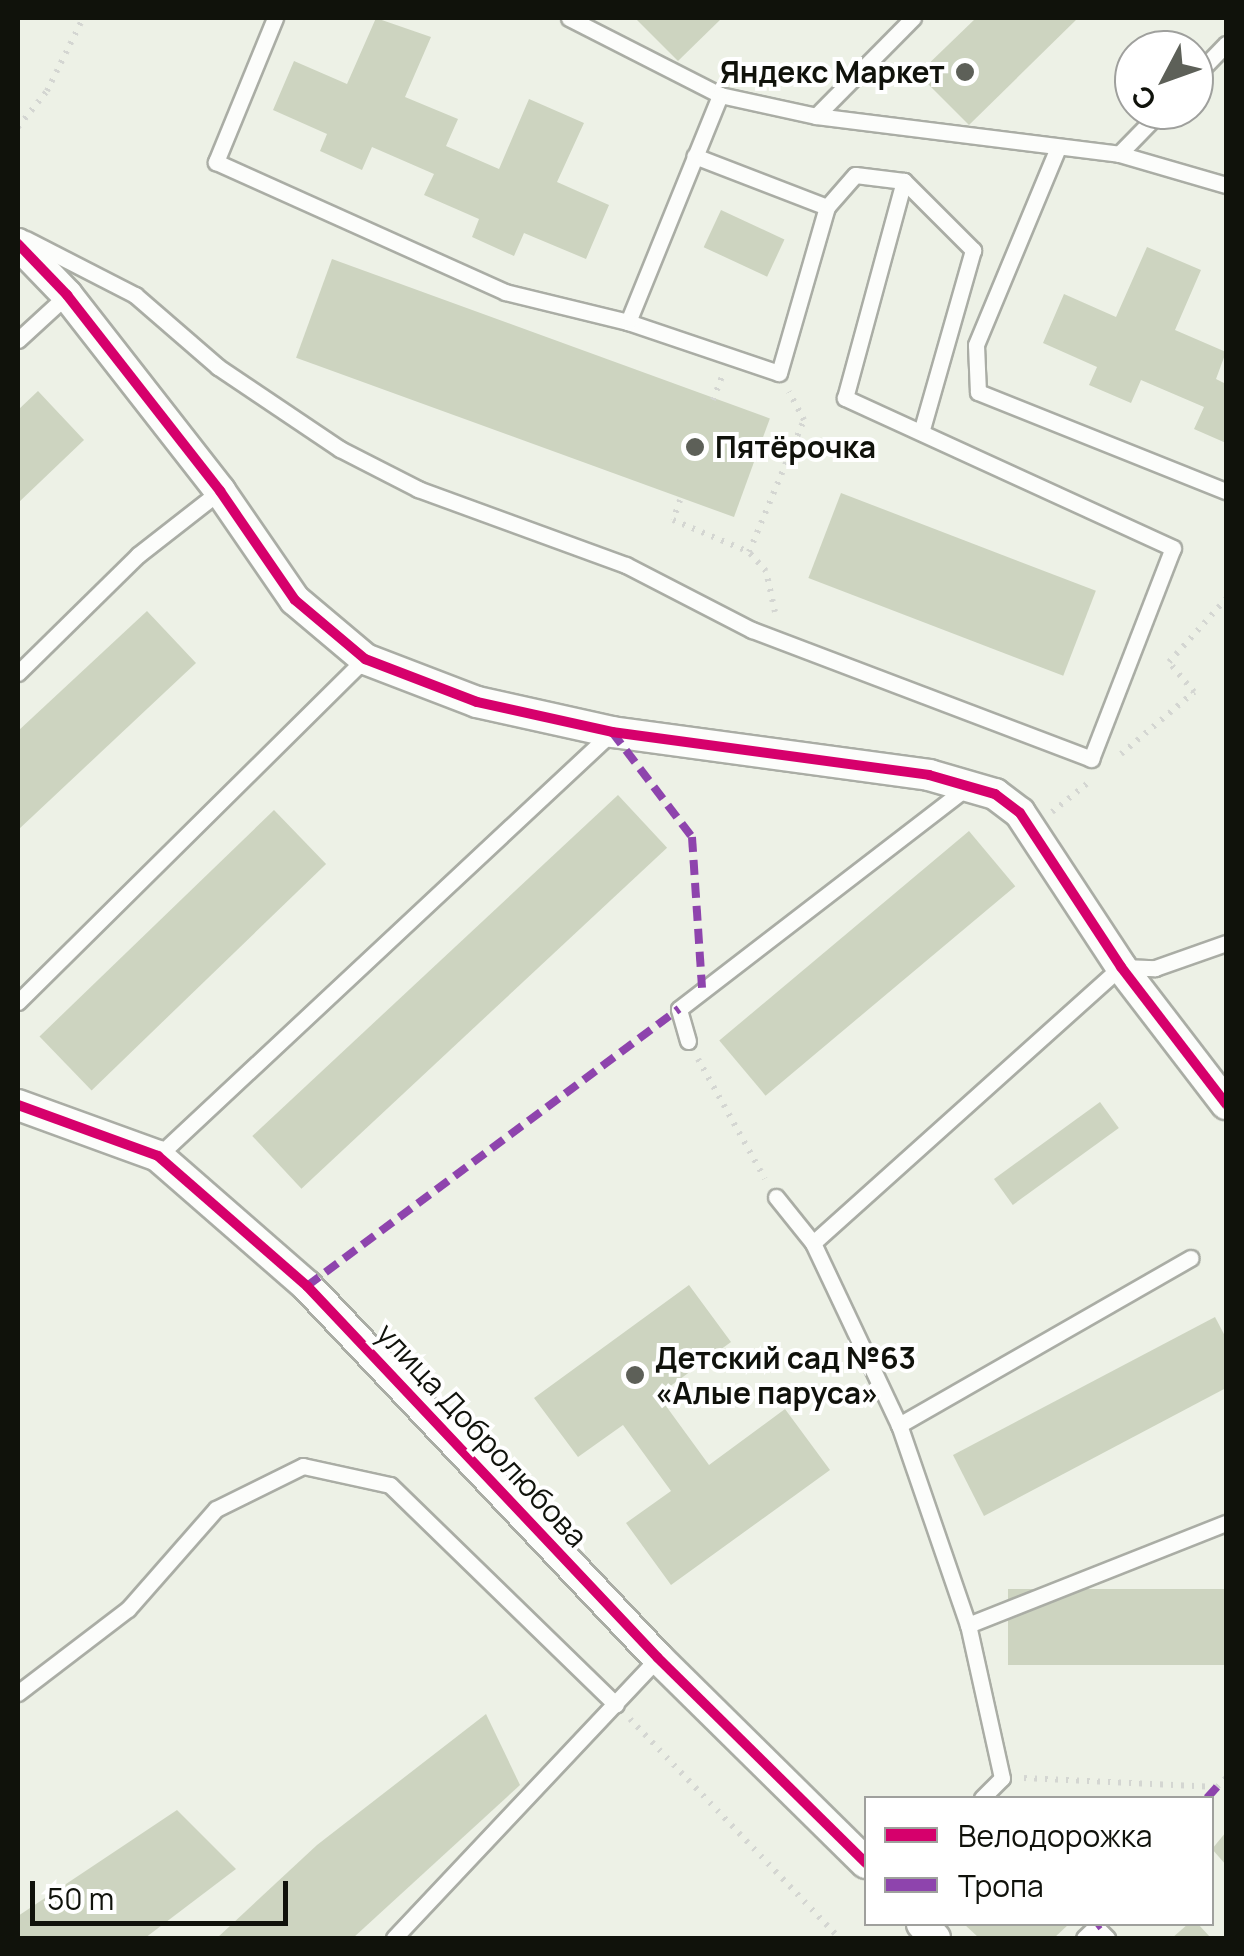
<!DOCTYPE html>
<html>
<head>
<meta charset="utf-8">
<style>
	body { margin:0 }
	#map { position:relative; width:1244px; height:1956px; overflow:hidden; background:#edf1e6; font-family:Manrope,sans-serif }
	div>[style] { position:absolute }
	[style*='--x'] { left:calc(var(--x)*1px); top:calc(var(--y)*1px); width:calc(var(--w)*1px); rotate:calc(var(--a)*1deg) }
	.building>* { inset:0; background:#cdd4c0; transform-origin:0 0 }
	.path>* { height:6px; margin-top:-3px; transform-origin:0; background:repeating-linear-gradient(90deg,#d4d6d2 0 2.5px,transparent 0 10.5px) }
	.roads { filter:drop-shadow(2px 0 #aaada5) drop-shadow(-2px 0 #aaada5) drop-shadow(0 2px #aaada5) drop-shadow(0 -2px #aaada5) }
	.service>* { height:15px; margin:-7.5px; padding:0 7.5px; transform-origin:7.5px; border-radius:7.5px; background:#fcfdfb }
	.minor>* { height:30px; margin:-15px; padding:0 15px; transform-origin:15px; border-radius:15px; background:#fcfdfb }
	.quiet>* { height:8px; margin-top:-4px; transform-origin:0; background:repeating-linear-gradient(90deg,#8e44ad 0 15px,transparent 0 23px) }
	.cycleway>* { height:10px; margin:-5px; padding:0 5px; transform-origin:5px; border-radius:5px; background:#d6006c }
	.dots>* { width:28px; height:28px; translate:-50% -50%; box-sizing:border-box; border:5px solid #fff; border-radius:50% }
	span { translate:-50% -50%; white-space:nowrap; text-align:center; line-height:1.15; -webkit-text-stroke:8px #fff; paint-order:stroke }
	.poi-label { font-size:30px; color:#10120b; font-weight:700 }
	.right { translate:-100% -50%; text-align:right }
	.left { translate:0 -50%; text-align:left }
	.street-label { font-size:30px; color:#10120b }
	.frame { position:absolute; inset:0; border:20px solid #10120b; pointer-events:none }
	.legend { position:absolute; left:864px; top:1796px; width:350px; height:130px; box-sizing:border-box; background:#fff; border:2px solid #9fa09d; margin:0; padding:12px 18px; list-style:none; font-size:30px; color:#10120b }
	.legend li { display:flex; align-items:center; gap:20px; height:50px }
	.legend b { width:50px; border:2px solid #9fa09d }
	.north { position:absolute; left:1114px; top:30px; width:100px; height:100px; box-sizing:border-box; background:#fff; border:2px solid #9fa09d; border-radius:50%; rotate:229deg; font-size:28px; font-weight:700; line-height:40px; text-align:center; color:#10120b }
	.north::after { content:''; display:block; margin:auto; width:35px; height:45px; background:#5d6058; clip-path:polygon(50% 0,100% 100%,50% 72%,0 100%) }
	.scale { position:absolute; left:30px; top:1881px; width:258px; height:45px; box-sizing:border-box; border:5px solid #10120b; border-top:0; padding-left:12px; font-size:30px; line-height:35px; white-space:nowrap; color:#10120b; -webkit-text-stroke:8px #fff; paint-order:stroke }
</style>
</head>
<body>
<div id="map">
	<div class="building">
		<div style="clip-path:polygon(376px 18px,431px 37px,405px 97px,458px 119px,446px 146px,499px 169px,529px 99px,584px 123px,557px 182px,609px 205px,586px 259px,524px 233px,514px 256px,472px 237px,479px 219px,424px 195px,434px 174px,372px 147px,362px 170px,320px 151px,327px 134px,273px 110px,294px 61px,347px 84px)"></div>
		<div style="clip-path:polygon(635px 18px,722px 18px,678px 61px)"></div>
		<div style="clip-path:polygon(976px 18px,1078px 18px,969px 125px,918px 74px)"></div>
		<div style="left:721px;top:210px;width:70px;height:41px;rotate:25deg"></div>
		<div style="clip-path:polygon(1147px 247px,1201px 270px,1175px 330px,1226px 352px,1216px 379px,1226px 384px,1226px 443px,1194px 429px,1204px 407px,1141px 380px,1131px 403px,1089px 385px,1097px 367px,1043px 343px,1064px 294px,1116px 317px)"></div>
		<div style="left:332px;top:259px;width:466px;height:105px;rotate:20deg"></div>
		<div style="clip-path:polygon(38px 391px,84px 440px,18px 503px,18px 410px)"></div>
		<div style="left:841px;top:493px;width:273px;height:91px;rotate:21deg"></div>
		<div style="clip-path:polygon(147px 611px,196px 663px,18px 830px,18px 731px)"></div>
		<div style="left:618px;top:795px;width:72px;height:500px;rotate:47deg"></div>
		<div style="left:274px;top:810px;width:75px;height:326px;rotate:46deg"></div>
		<div style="left:969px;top:831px;width:72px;height:326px;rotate:50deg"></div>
		<div style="left:1100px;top:1102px;width:32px;height:131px;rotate:54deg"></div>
		<div style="clip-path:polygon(689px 1285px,731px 1342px,658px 1395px,709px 1465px,785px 1409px,830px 1470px,671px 1585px,626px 1523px,671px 1491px,623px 1425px,578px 1457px,534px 1398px)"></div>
		<div style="clip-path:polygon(1215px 1317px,1226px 1338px,1226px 1388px,984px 1516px,953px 1455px)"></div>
		<div style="left:1226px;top:1589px;width:76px;height:218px;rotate:90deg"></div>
		<div style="clip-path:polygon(486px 1714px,520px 1785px,353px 1938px,217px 1938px,317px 1845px)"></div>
		<div style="clip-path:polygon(177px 1810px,236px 1869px,145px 1938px,18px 1938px,18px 1916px)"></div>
		<div style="clip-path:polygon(1226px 1832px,1226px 1865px,1212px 1849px)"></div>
		<div style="clip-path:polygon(964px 1924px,1069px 1924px,1054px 1938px,979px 1938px)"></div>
		<div style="clip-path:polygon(1188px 1924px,1198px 1924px,1211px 1938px,1172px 1938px)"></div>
	</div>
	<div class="path">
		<div style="--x:18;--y:127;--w:46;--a:-51.1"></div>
		<div style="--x:47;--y:91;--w:81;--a:-63.7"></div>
		<div style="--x:713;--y:400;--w:25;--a:-69"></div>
		<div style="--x:680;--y:500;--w:21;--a:109"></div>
		<div style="--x:673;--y:520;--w:82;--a:22.8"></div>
		<div style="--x:775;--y:612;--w:42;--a:-102.4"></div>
		<div style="--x:766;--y:571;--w:25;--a:-132"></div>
		<div style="--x:749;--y:552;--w:143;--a:-67.4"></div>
		<div style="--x:804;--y:420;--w:32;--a:-118"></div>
		<div style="--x:1121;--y:754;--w:96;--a:-40.3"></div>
		<div style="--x:1194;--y:692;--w:39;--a:-130"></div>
		<div style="--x:1169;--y:662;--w:85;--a:-47.9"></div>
		<div style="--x:1052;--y:812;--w:48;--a:-39"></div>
		<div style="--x:698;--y:1059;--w:137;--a:60.8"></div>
		<div style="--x:630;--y:1719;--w:303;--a:46.3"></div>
		<div style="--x:1024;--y:1778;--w:193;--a:2.7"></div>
		<div style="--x:1217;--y:1787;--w:13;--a:-45"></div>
	</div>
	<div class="roads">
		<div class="service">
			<div style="--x:275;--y:18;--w:156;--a:112.3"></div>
			<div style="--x:216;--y:162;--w:317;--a:24.2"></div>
			<div style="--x:505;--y:292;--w:127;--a:13.7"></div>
			<div style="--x:628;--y:322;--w:159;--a:18.7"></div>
			<div style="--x:779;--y:373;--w:173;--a:-73.9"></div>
			<div style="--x:827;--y:207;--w:142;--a:-158.9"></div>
			<div style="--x:569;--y:18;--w:169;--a:27"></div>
			<div style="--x:720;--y:95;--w:98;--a:12.3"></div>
			<div style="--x:816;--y:116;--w:305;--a:7.1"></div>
			<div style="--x:1119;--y:154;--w:111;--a:16.2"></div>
			<div style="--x:1194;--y:77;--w:46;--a:-45.9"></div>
			<div style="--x:816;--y:116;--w:138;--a:-45.3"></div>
			<div style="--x:1057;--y:150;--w:211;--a:112.6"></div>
			<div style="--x:976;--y:345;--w:47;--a:87.6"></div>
			<div style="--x:978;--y:392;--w:267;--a:21.8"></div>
			<div style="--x:1119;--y:154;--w:62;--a:-45.7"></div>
			<div style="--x:904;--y:181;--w:98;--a:45"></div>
			<div style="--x:973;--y:250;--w:186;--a:105.9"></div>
			<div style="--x:26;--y:239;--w:123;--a:27.2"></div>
			<div style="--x:135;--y:295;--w:110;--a:40.9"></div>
			<div style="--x:218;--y:367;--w:147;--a:33.9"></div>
			<div style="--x:340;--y:449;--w:88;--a:27.1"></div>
			<div style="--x:418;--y:489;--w:221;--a:20.1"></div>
			<div style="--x:626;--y:565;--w:142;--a:27.3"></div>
			<div style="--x:752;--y:630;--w:363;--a:20.8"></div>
			<div style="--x:1091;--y:759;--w:226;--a:-68.8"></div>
			<div style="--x:1173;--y:548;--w:361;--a:-155.4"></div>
			<div style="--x:845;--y:398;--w:225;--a:-74.8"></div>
			<div style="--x:904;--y:181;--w:49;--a:-173"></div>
			<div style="--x:855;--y:175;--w:43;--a:131.2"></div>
			<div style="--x:628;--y:322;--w:245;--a:-67.9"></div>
			<div style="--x:18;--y:340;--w:67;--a:-42.6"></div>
			<div style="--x:18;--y:673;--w:168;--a:-44.5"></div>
			<div style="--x:138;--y:555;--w:104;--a:-38"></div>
			<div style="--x:18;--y:1002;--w:488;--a:-44.7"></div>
			<div style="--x:688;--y:1041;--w:33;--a:-106"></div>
			<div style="--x:679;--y:1009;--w:367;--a:-37.6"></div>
			<div style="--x:158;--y:1156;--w:621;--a:-43.04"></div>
			<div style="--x:776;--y:1197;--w:59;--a:51.2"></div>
			<div style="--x:899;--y:1425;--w:336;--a:-29.8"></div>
			<div style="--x:968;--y:1625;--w:277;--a:-21.6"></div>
			<div style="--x:18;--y:1693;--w:138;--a:-37.4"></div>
			<div style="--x:128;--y:1609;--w:133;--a:-48.7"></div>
			<div style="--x:216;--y:1509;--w:97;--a:-26.3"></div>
			<div style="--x:303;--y:1466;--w:89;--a:12.3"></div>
			<div style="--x:390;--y:1485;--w:315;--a:44.2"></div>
			<div style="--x:982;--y:1798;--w:28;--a:-45"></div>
			<div style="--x:1002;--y:1778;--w:157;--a:-102.5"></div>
			<div style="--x:968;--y:1625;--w:212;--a:-109"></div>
			<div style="--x:899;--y:1425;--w:201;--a:-115.3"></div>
			<div style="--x:813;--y:1243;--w:414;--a:-41.9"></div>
			<div style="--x:1121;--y:967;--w:34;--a:2"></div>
			<div style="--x:1155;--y:968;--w:75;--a:-19.4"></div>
			<div style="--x:394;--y:1938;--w:385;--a:-46.7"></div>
			<div style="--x:1084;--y:1938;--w:16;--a:-43"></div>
			<div style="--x:1096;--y:1927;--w:16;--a:45"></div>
		</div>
		<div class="minor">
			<div style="--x:18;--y:244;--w:71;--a:46.1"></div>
			<div style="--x:67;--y:295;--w:249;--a:52"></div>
			<div style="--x:220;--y:491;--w:132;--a:55.5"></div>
			<div style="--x:295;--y:600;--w:92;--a:40.1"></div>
			<div style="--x:365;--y:659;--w:120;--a:21"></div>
			<div style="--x:477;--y:702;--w:138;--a:12.5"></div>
			<div style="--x:612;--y:732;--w:320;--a:7.7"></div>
			<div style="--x:929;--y:775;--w:69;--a:16.1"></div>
			<div style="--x:995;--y:794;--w:31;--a:37"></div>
			<div style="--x:1020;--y:813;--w:184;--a:56.7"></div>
			<div style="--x:1121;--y:967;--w:173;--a:52.5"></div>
			<div style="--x:18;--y:1105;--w:149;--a:20"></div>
			<div style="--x:158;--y:1156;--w:198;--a:41.1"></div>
			<div style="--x:307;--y:1286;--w:511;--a:46.66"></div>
			<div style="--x:658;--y:1658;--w:292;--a:44.6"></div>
			<div style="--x:922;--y:1924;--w:19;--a:47"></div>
		</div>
	</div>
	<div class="quiet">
		<div style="--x:612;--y:732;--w:132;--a:52.7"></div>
		<div style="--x:692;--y:837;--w:151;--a:86.2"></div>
		<div style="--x:307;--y:1286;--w:464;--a:-36.7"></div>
		<div style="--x:1207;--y:1798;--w:15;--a:-48"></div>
		<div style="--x:1096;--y:1927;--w:5;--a:-37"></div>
	</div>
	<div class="cycleway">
		<div style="--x:18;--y:244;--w:71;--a:46.1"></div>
		<div style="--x:67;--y:295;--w:249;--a:52"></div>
		<div style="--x:220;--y:491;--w:132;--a:55.5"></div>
		<div style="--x:295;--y:600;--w:92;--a:40.1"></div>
		<div style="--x:365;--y:659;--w:120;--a:21"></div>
		<div style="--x:477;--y:702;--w:138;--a:12.5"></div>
		<div style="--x:612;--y:732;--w:320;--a:7.7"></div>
		<div style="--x:929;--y:775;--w:69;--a:16.1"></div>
		<div style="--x:995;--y:794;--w:31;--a:37"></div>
		<div style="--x:1020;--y:813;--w:184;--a:56.7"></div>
		<div style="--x:1121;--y:967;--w:173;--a:52.5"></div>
		<div style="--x:18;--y:1105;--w:149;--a:20"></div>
		<div style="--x:158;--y:1156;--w:198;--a:41.1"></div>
		<div style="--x:307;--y:1286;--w:511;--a:46.66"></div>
		<div style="--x:658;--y:1658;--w:292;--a:44.6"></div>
	</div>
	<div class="dots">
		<div style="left:965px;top:72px;background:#5d6058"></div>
		<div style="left:695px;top:447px;background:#5d6058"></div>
		<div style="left:635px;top:1375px;background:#5d6058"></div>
	</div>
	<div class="poi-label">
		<span class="right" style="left:945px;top:72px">Яндекс Маркет</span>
		<span class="left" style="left:715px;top:447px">Пятёрочка</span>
		<span class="left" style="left:655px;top:1375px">Детский сад №63<br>«Алые паруса»</span>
	</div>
	<div class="street-label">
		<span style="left:482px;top:1435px;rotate:47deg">улица Добролюбова</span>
	</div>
	<div class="frame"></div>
	<ul class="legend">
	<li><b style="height:12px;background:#d6006c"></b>Велодорожка</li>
	<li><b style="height:12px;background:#8e44ad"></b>Тропа</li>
	</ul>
	<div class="north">С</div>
	<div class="scale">50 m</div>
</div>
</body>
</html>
